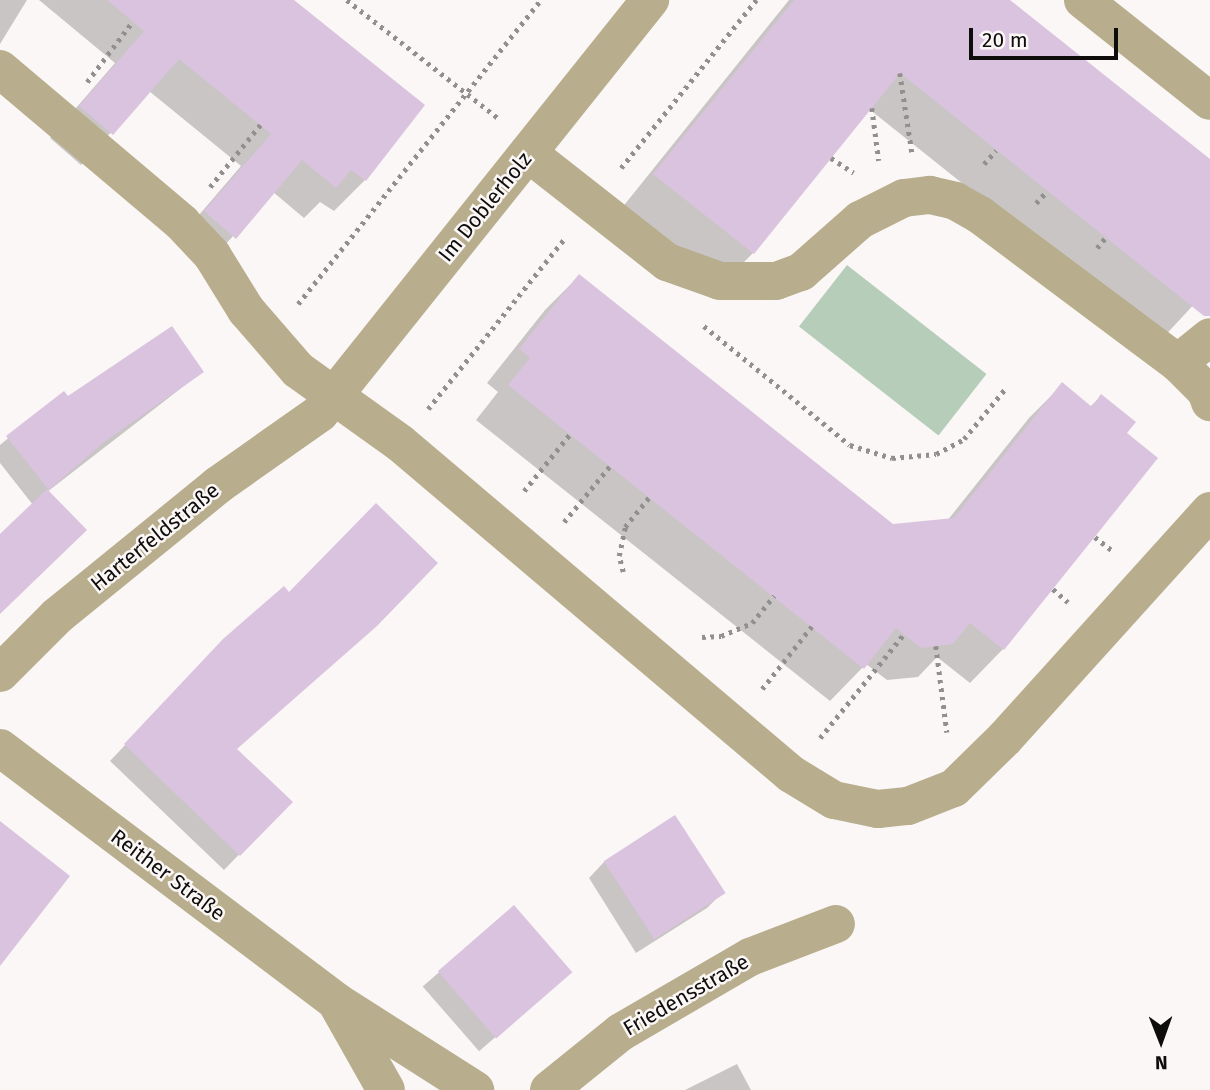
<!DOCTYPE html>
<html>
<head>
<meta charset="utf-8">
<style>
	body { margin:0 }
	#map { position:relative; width:1210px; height:1090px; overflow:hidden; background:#fbf7f6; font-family:"Fira Sans",sans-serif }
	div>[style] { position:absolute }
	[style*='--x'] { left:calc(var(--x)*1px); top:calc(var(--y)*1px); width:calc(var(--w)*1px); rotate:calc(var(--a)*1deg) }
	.green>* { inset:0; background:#b6ceb9; transform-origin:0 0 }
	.shadow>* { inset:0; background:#0003; transform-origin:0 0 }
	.building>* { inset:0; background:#dac3de; transform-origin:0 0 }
	.path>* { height:4.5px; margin-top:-2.25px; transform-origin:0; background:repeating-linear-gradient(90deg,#92908f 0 3.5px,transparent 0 8.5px) }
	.pedestrian>* { height:38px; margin:-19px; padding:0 19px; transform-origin:19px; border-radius:19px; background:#b8ad8c }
	.minor>* { height:38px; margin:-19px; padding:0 19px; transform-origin:19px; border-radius:19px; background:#b8ad8c }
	span { translate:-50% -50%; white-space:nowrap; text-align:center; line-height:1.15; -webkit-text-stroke:5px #fbf7f6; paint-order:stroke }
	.street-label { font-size:21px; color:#0e0d0c }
	.north { position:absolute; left:1126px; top:1006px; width:70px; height:70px; -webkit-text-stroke:5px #fbf7f6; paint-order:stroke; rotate:179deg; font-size:19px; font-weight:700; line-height:28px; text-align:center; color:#0e0d0c }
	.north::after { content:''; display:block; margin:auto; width:24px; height:32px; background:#0e0d0c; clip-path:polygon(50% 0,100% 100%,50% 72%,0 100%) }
	.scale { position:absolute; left:969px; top:28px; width:149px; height:32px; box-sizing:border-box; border:4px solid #0e0d0c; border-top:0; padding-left:9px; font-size:21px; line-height:24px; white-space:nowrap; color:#0e0d0c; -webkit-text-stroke:5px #fbf7f6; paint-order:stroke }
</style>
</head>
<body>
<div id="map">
	<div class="green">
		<div style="left:847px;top:265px;width:177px;height:78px;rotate:38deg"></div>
	</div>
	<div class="shadow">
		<div style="clip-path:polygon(0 0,27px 0,0 44px)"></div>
		<div style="clip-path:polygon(39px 0,291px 0,365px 180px,334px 211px,320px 202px,304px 218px,273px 192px,204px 268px,175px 243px,241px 166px,149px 91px,81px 165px,50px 138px,115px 63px)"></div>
		<div style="clip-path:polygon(789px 0,1008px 0,1210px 161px,1210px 287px,1160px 341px,869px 109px,753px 253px,719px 287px,621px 209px)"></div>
		<div style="clip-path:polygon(579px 276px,893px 526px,947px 521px,1029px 418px,1062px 385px,1090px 407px,1101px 396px,1125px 433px,1003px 649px,970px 683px,937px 657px,918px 677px,887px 680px,866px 664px,830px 701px,476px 420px,498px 392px,487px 383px,545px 310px)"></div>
		<div style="clip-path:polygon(202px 372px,47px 492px,0 612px,0 537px,33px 505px,0 463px,0 445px,63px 393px,68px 399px)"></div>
		<div style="clip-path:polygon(208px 657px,235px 750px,290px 802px,224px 870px,110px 761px)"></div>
		<div style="clip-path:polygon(604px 862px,723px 892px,707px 908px,636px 953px,589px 878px)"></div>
		<div style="left:514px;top:907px;width:86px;height:121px;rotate:49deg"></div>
		<div style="clip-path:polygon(737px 1064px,751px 1090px,685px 1090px)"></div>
	</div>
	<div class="building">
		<div style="clip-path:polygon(107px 0,294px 0,425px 105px,366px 181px,351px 170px,336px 188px,302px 160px,236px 239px,204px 211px,271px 134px,179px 59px,113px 135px,79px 106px,144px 31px)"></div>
		<div style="clip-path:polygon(794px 0,1010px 0,1210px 159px,1210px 316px,1204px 316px,900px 73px,754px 254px,653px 174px)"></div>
		<div style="clip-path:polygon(579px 274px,893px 524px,954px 518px,1062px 382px,1092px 407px,1101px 394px,1136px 422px,1127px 433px,1158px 458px,1004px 650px,970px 623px,953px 644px,921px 648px,896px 628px,864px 669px,508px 385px,530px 358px,519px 349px)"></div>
		<div style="clip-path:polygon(172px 326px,204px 372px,104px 442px,49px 490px,6px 436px,64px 391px,68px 396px)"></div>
		<div style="clip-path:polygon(47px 489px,87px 530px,0 614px,0 534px)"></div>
		<div style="clip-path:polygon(376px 503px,438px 563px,377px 626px,237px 749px,293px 802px,240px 856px,124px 744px,223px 639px,284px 586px,289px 592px)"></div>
		<div style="left:675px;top:815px;width:93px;height:85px;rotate:57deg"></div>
		<div style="clip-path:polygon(0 821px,70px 876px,0 966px)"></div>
		<div style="left:514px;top:905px;width:89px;height:101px;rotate:49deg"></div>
	</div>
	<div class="path">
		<div style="--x:347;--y:0;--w:192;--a:38"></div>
		<div style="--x:900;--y:73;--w:80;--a:81.4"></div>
		<div style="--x:87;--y:82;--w:76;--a:-53"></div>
		<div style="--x:872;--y:108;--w:53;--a:82.5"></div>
		<div style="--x:831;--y:158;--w:27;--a:33"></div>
		<div style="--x:984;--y:164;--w:18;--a:-49"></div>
		<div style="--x:621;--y:168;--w:216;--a:-51.2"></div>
		<div style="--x:210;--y:187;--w:80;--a:-51.1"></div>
		<div style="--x:1036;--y:203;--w:16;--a:-47"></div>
		<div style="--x:1097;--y:248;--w:13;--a:-51"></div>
		<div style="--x:298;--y:304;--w:389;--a:-51.4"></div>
		<div style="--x:704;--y:326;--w:188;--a:39.2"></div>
		<div style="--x:850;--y:445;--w:44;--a:17.2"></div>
		<div style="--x:892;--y:458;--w:44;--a:-5.2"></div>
		<div style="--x:936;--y:454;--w:32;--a:-28"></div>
		<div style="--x:964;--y:439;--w:65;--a:-50.6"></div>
		<div style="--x:428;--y:409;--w:219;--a:-51.3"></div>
		<div style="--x:524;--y:491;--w:73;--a:-51.1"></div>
		<div style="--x:564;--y:522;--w:72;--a:-50.6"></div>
		<div style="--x:1095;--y:537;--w:24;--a:38"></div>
		<div style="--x:623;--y:572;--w:16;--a:-104"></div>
		<div style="--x:619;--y:556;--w:30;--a:-78"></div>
		<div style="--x:625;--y:527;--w:38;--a:-51"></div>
		<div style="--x:1053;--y:589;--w:20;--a:41"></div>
		<div style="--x:702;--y:637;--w:19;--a:-3"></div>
		<div style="--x:721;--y:636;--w:34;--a:-23"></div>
		<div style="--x:752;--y:623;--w:35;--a:-51"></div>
		<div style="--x:936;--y:646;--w:87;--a:82.7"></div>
		<div style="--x:762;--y:689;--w:80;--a:-51.6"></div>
		<div style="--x:820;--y:738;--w:134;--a:-51.1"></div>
	</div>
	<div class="pedestrian">
		<div style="--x:1083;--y:0;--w:162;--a:38.5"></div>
		<div style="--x:0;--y:69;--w:238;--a:40.2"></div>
		<div style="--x:182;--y:223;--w:44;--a:46.8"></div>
		<div style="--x:212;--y:255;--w:65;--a:58.3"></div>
		<div style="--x:246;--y:310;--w:79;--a:49.1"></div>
		<div style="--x:298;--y:370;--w:125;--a:35.6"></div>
		<div style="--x:400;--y:443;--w:512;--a:40.25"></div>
		<div style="--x:791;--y:774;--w:50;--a:31.2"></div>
		<div style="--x:834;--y:800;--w:45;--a:11.6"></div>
		<div style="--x:878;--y:809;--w:30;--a:-6"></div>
		<div style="--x:908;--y:806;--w:49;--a:-21.4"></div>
		<div style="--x:954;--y:788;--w:71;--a:-44.4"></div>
		<div style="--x:1005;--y:738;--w:306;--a:-47.9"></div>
		<div style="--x:528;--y:153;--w:177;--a:38.1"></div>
		<div style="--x:667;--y:262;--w:56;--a:19.7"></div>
		<div style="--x:720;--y:281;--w:56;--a:0"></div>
		<div style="--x:776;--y:281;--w:27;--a:-20"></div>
		<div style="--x:801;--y:272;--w:79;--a:-41.4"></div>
		<div style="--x:860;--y:220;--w:49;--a:-26.6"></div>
		<div style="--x:904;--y:198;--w:26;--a:-7"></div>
		<div style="--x:930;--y:195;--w:26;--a:13"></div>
		<div style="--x:955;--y:201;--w:29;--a:29"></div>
		<div style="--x:980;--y:215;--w:247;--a:36.8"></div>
		<div style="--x:1178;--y:363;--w:40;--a:45"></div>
		<div style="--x:1206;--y:391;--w:12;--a:70"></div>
		<div style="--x:1178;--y:363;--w:41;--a:-39.1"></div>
	</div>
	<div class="minor">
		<div style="--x:0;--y:673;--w:81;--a:-45"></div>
		<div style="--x:57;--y:616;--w:208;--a:-39.1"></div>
		<div style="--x:218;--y:485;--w:125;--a:-35.2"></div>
		<div style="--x:320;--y:413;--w:529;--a:-51.37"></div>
		<div style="--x:0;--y:748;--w:422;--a:37"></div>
		<div style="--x:337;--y:1002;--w:164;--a:32.5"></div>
		<div style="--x:339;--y:1007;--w:95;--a:60.5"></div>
		<div style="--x:549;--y:1090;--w:92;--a:-38.9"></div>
		<div style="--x:621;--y:1032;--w:149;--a:-30.2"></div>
		<div style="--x:750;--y:957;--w:92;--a:-21"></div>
	</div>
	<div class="street-label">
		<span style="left:485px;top:207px;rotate:-51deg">Im Doblerholz</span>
		<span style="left:155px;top:537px;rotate:-39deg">Harterfeldstraße</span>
		<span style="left:168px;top:875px;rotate:37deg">Reither Straße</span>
		<span style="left:686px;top:995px;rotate:-30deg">Friedensstraße</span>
	</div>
	<div class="north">N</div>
	<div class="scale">20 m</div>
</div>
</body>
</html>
